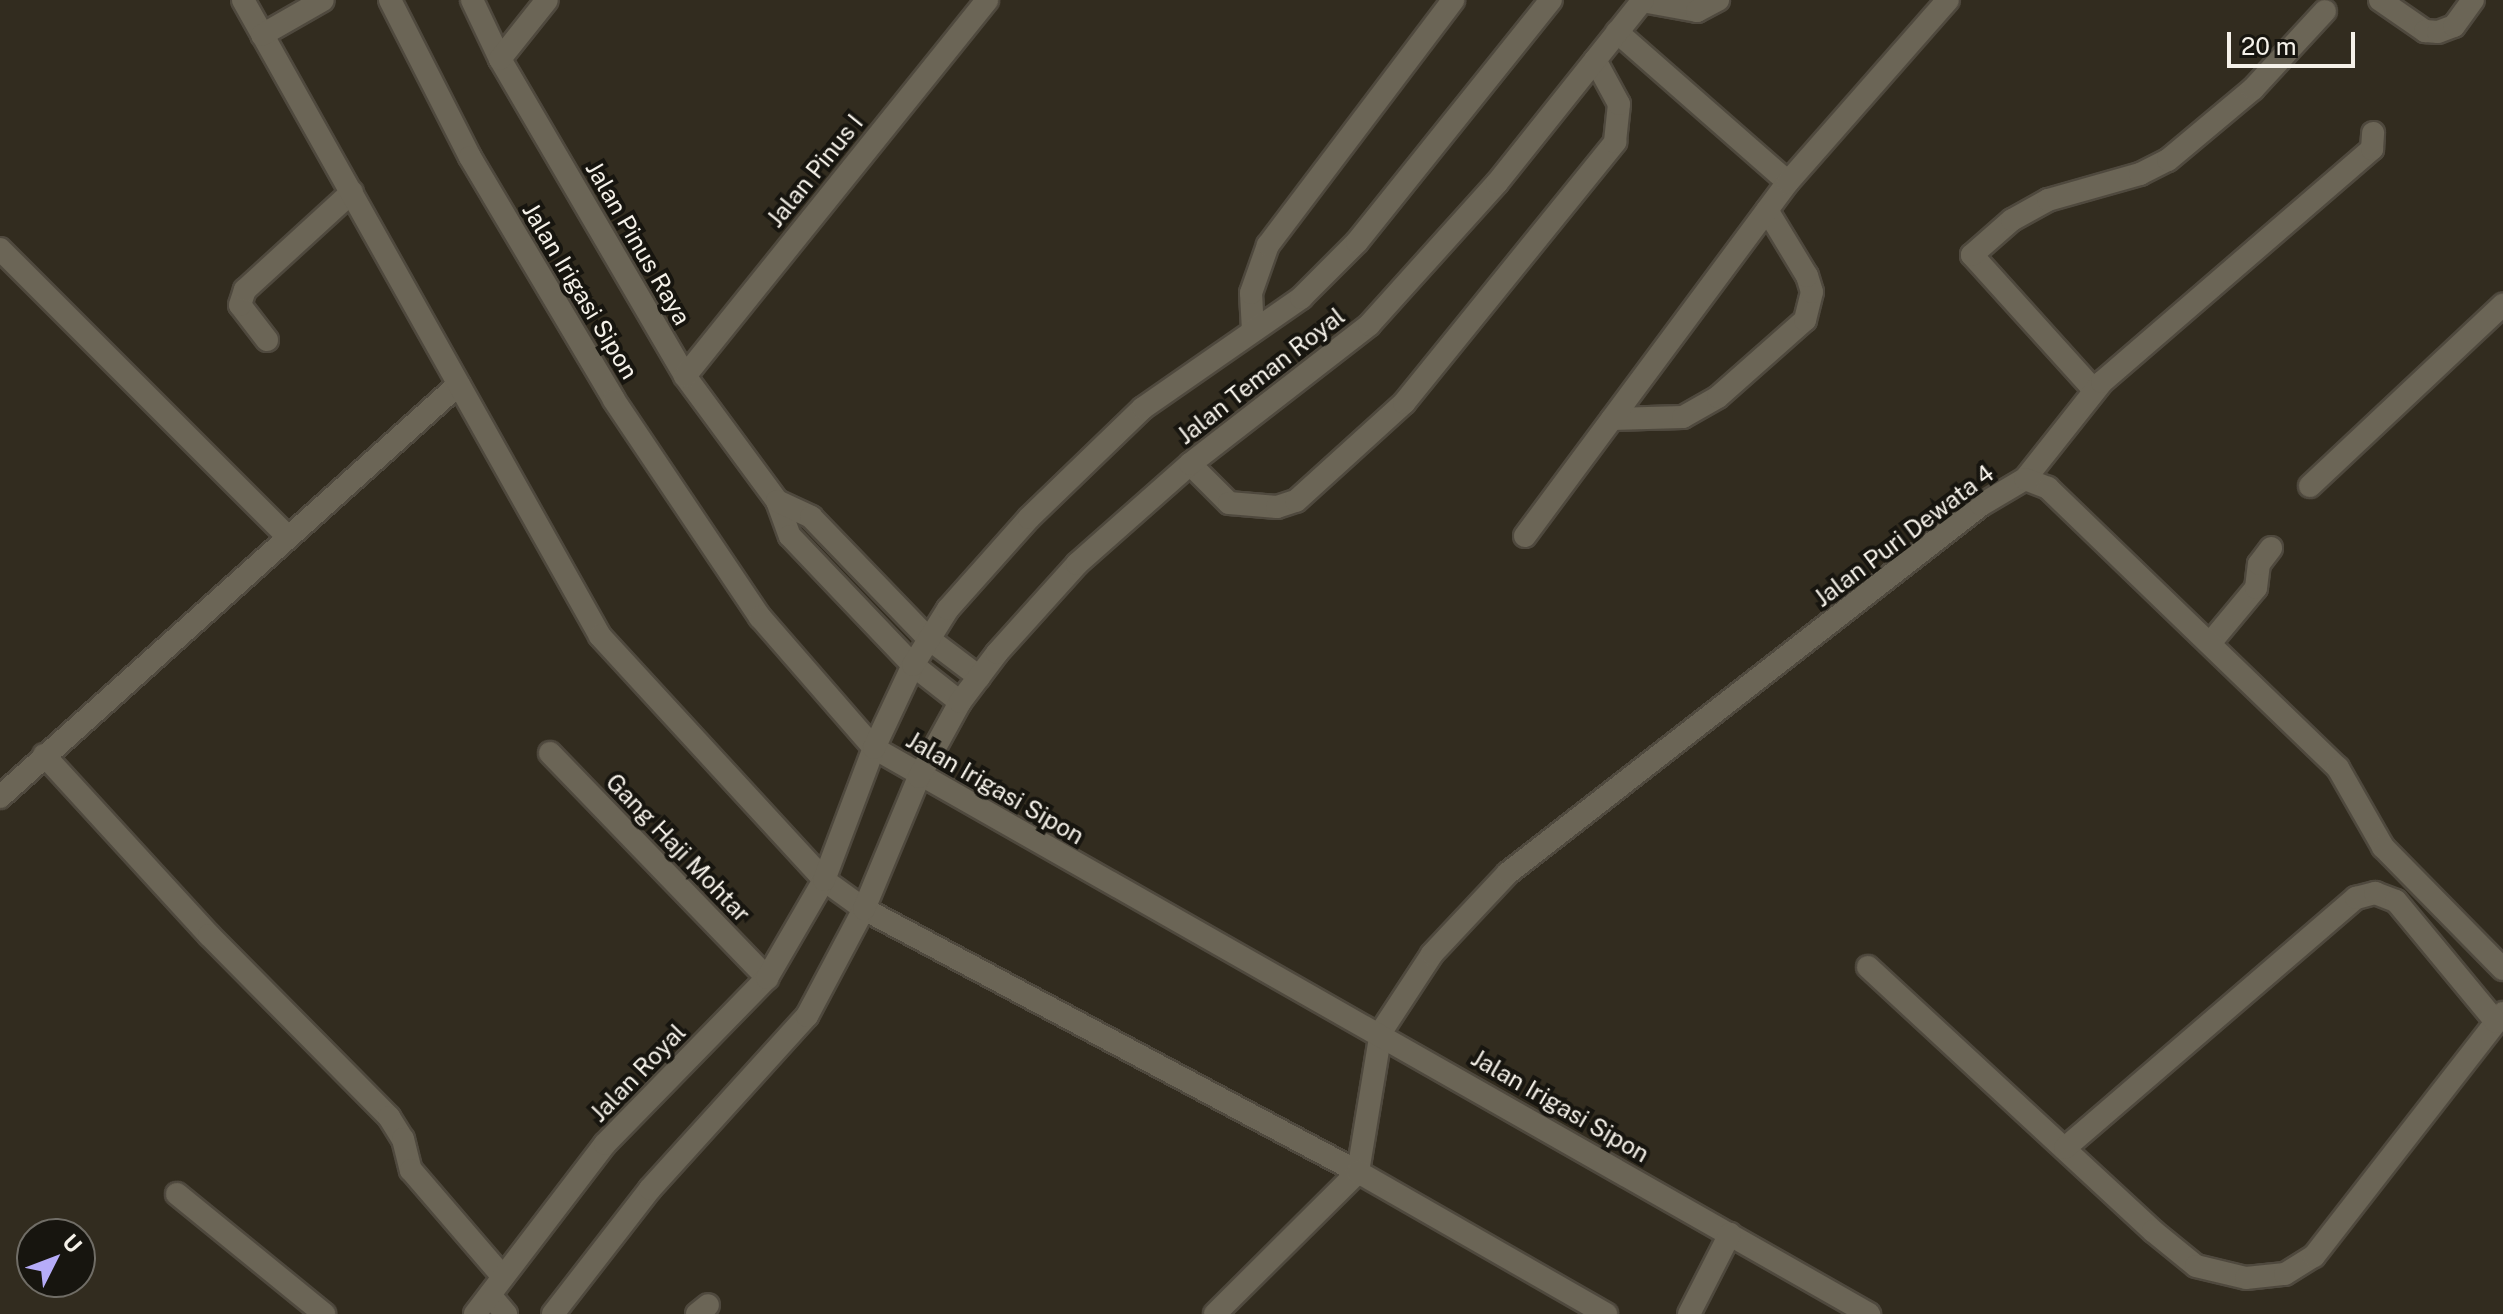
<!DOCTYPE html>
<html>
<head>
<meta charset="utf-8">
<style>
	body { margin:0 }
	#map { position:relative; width:2503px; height:1314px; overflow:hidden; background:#322c1f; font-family:"Public Sans",sans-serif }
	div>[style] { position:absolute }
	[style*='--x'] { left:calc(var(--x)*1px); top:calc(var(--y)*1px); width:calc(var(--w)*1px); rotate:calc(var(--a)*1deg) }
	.roads { filter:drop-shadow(2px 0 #4f493e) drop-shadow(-2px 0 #4f493e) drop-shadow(0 2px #4f493e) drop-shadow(0 -2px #4f493e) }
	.service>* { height:22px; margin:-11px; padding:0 11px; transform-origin:11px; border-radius:11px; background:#6b6556 }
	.minor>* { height:22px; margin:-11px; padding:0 11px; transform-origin:11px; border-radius:11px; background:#6b6556 }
	.tertiary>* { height:22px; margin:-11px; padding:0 11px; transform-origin:11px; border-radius:11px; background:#6b6556 }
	span { translate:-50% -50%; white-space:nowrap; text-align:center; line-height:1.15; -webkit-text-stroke:8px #17150f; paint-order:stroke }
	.street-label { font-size:24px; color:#f5f1e9 }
	.north { position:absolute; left:16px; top:1218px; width:80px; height:80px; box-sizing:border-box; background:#17150f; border:2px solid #706d66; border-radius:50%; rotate:48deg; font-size:22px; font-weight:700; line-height:32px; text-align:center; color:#f5f1e9 }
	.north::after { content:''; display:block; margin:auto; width:28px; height:36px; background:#b6acf8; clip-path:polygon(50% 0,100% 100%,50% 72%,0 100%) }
	.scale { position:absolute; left:2227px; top:32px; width:128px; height:36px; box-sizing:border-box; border:4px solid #f5f1e9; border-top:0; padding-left:10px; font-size:24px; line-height:28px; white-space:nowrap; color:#f5f1e9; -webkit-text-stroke:6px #17150f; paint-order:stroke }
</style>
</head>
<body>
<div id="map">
	<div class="roads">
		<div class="service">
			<div style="--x:1642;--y:1;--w:56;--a:10.3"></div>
			<div style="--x:1697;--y:11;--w:24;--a:-28"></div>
			<div style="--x:1253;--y:331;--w:38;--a:-93"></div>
			<div style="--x:1251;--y:293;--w:51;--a:-70.5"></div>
			<div style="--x:1268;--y:245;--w:307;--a:-52.9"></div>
			<div style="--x:1190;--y:464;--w:55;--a:45"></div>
			<div style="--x:1229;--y:503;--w:48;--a:4.8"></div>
			<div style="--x:1277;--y:507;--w:20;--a:-18"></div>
			<div style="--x:1296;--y:501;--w:146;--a:-42.2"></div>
			<div style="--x:1404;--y:403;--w:336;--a:-51"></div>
			<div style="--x:1615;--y:142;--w:38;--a:-84"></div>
			<div style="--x:1619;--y:104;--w:50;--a:-118.6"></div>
			<div style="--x:177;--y:1194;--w:190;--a:39.2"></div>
		</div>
		<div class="minor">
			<div style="--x:472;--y:0;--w:65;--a:64.6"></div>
			<div style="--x:500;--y:59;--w:367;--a:59.7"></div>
			<div style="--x:685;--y:376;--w:155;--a:53.6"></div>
			<div style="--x:777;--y:501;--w:37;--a:70"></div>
			<div style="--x:790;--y:536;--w:178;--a:46.4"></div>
			<div style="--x:913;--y:665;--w:60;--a:38.2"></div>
			<div style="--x:2380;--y:0;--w:55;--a:34.6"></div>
			<div style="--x:2425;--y:31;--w:13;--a:4"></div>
			<div style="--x:2438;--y:32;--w:17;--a:-21"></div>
			<div style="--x:2454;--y:26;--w:32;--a:-54"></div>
			<div style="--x:1617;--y:32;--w:227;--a:41.3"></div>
			<div style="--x:500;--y:59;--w:75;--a:-51.5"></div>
			<div style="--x:0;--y:249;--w:406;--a:45"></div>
			<div style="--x:267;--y:340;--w:44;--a:-127.6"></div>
			<div style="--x:240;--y:305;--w:16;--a:-72"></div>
			<div style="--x:245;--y:290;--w:145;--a:-42.5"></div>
			<div style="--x:685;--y:376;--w:482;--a:-51.2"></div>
			<div style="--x:2094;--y:390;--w:182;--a:-132.1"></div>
			<div style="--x:1972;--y:255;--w:53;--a:-41.2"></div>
			<div style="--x:2012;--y:220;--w:41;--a:-29.1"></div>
			<div style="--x:2048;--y:200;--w:96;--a:-15.8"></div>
			<div style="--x:2140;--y:174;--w:31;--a:-27"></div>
			<div style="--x:2168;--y:160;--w:111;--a:-39.9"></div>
			<div style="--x:2253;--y:89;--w:106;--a:-47.3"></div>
			<div style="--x:1612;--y:419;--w:71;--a:-1.6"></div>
			<div style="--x:1683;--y:417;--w:40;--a:-29.7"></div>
			<div style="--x:1718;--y:397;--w:116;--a:-41.5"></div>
			<div style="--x:1805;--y:320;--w:29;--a:-76"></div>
			<div style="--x:1812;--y:292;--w:17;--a:-107"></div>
			<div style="--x:1807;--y:276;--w:77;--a:-121.2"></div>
			<div style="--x:2025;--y:479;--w:124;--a:-51.6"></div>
			<div style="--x:2102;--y:382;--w:357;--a:-40.8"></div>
			<div style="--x:2372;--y:149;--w:16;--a:-86"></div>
			<div style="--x:2310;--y:486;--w:265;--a:-43.2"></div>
			<div style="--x:777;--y:501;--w:38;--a:25"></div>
			<div style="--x:811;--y:517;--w:170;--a:46"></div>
			<div style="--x:929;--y:639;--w:63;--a:37.2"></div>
			<div style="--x:1525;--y:536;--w:441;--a:-53.4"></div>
			<div style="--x:1788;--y:182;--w:242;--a:-48.7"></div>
			<div style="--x:2211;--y:642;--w:70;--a:-50.2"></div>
			<div style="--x:2256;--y:588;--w:24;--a:-83"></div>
			<div style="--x:2259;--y:564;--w:20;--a:-53"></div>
			<div style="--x:550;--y:753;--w:313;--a:46"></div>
			<div style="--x:44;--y:755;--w:244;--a:47.5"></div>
			<div style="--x:209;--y:935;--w:256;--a:45.3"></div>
			<div style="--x:389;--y:1117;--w:26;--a:58"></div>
			<div style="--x:403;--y:1139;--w:32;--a:76"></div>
			<div style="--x:411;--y:1170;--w:141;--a:49.3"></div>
			<div style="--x:0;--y:797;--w:617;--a:-41.98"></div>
			<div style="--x:1868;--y:967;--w:388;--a:42.8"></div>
			<div style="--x:2153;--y:1231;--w:55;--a:39.1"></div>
			<div style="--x:2196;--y:1266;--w:51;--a:13.5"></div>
			<div style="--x:2246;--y:1278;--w:39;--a:-6"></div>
			<div style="--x:2285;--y:1274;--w:34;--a:-32"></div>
			<div style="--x:2314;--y:1256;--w:308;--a:-52.1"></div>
			<div style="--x:2065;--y:1148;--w:384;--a:-40.7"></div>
			<div style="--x:2356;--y:898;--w:20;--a:-15"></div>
			<div style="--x:2375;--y:893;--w:22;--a:21"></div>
			<div style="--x:2396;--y:901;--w:157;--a:50.4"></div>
			<div style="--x:490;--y:1295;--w:25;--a:50"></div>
			<div style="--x:697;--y:1314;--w:14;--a:-39"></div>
			<div style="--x:1215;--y:1314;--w:202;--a:-44.8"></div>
			<div style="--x:1358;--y:1172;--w:142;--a:-80.7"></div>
			<div style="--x:1381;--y:1032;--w:93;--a:-56.8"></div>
			<div style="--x:1432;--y:954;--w:111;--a:-46.8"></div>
			<div style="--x:1508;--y:873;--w:599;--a:-37.88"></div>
			<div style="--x:1981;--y:505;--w:51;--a:-30.6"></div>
			<div style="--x:2025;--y:479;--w:25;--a:21"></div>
			<div style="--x:2048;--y:488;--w:403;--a:44"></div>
			<div style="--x:2338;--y:768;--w:91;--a:60.3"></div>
			<div style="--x:2383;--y:847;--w:171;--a:45.5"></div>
		</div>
		<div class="tertiary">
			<div style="--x:243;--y:0;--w:729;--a:60.69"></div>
			<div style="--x:600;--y:636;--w:331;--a:47.4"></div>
			<div style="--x:824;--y:880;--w:49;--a:35.9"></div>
			<div style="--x:864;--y:909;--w:560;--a:28.03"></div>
			<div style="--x:1358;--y:1172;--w:286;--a:29.8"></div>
			<div style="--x:390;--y:0;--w:176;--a:63"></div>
			<div style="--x:470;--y:157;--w:282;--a:59.3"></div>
			<div style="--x:614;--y:400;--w:262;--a:56.1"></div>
			<div style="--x:760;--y:617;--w:174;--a:49"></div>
			<div style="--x:874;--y:748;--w:1145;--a:29.63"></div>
			<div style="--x:262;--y:35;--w:70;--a:-29.8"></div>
			<div style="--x:475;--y:1314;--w:214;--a:-52.6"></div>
			<div style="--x:605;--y:1144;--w:232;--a:-45.7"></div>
			<div style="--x:767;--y:978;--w:113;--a:-59.8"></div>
			<div style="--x:824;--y:880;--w:141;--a:-69.3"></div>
			<div style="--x:874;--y:748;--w:92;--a:-64.8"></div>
			<div style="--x:913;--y:665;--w:66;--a:-58"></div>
			<div style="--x:948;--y:609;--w:122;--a:-48.3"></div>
			<div style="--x:1029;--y:518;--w:158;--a:-44"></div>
			<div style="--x:1143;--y:408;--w:193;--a:-34.8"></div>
			<div style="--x:1301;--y:298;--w:79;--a:-45"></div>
			<div style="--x:1357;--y:242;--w:310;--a:-51.3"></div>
			<div style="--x:553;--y:1314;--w:158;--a:-52.2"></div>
			<div style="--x:650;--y:1189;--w:234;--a:-47.8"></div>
			<div style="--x:807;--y:1016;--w:121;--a:-62"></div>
			<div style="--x:864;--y:909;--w:143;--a:-67.4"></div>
			<div style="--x:919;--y:777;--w:85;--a:-61.3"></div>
			<div style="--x:960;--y:702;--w:61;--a:-52.9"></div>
			<div style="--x:997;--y:653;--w:120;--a:-48"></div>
			<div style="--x:1077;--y:564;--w:151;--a:-41.5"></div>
			<div style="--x:1190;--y:464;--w:227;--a:-37.8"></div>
			<div style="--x:1369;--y:325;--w:191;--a:-48"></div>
			<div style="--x:1497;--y:183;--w:234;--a:-51.4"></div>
			<div style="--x:1689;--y:1314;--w:90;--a:-62.9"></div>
		</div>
	</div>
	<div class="street-label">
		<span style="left:815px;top:171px;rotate:-51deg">Jalan Pinus I</span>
		<span style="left:638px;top:243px;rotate:60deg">Jalan Pinus Raya</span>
		<span style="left:580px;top:291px;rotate:59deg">Jalan Irigasi Sipon</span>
		<span style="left:1261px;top:376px;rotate:-38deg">Jalan Teman Royal</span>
		<span style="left:1904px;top:536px;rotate:-37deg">Jalan Puri Dewata 4</span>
		<span style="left:995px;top:788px;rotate:30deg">Jalan Irigasi Sipon</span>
		<span style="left:678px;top:848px;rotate:46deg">Gang Haji Mohtar</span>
		<span style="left:638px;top:1073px;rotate:-46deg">Jalan Royal</span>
		<span style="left:1560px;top:1106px;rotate:30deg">Jalan Irigasi Sipon</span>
	</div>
	<div class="north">U</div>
	<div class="scale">20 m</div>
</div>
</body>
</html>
